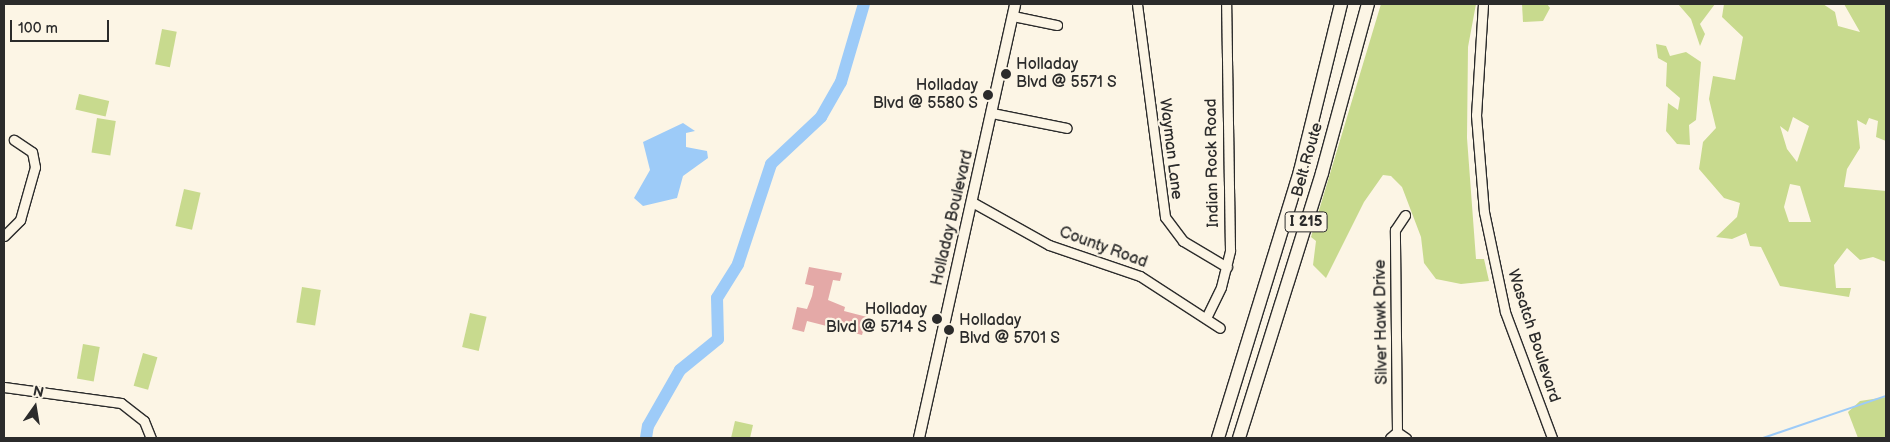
<!DOCTYPE html>
<html>
<head>
<meta charset="utf-8">
<style>
	body { margin:0 }
	#map { position:relative; width:1890px; height:442px; overflow:hidden; background:#fcf5e5; font-family:"Balsamiq Sans",sans-serif }
	div>[style] { position:absolute }
	[style*='--x'] { left:calc(var(--x)*1px); top:calc(var(--y)*1px); width:calc(var(--w)*1px); rotate:calc(var(--a)*1deg) }
	.green>* { inset:0; background:#c8da8e; transform-origin:0 0 }
	.water>* { inset:0; background:#9dcbf8 }
	.stream>* { height:2px; margin:-1px; padding:0 1px; transform-origin:1px; border-radius:1px; background:#9dcbf8 }
	.river>* { height:12px; margin:-6px; padding:0 6px; transform-origin:6px; border-radius:6px; background:#9dcbf8 }
	.building>* { inset:0; background:#e4a9a7 }
	.roads { filter:drop-shadow(1px 0 #2b2b2b) drop-shadow(-1px 0 #2b2b2b) drop-shadow(0 1px #2b2b2b) drop-shadow(0 -1px #2b2b2b) }
	.minor>* { height:9px; margin:-4.5px; padding:0 4.5px; transform-origin:4.5px; border-radius:4.5px; background:#fcf5e5 }
	.major>* { height:10px; margin:-5px; padding:0 5px; transform-origin:5px; border-radius:5px; background:#fcf5e5 }
	.highway>* { height:12px; margin:-6px; padding:0 6px; transform-origin:6px; border-radius:6px; background:#fcf5e5 }
	.dots>* { width:14px; height:14px; translate:-50% -50%; box-sizing:border-box; border:2px solid #fcf5e5; border-radius:50% }
	span { translate:-50% -50%; white-space:nowrap; text-align:center; line-height:1.15; -webkit-text-stroke:4.5px #fcf5e5; paint-order:stroke }
	.shield-label span { padding:1px 4px; background:#fcf5e5; border:1px solid; border-radius:4px; -webkit-text-stroke-width:0 }
	.shield-label { font-size:15px; color:#2b2b2b; font-weight:700 }
	.poi-label { font-size:16px; color:#2b2b2b }
	.left { translate:0 -50%; text-align:left }
	.right { translate:-100% -50%; text-align:right }
	.street-label { font-size:16px; color:#2b2b2b }
	.frame { position:absolute; inset:0; border:5px solid #2b2b2b; pointer-events:none }
	.north { position:absolute; left:10px; top:382px; width:50px; height:50px; -webkit-text-stroke:4px #fcf5e5; paint-order:stroke; rotate:13deg; font-size:14px; font-weight:700; line-height:20px; text-align:center; color:#2b2b2b }
	.north::after { content:''; display:block; margin:auto; width:18px; height:22px; background:#2b2b2b; clip-path:polygon(50% 0,100% 100%,50% 72%,0 100%) }
	.scale { position:absolute; left:10px; top:20px; width:99px; height:22px; box-sizing:border-box; border:2px solid #2b2b2b; border-top:0; padding-left:6px; font-size:15px; line-height:18px; white-space:nowrap; color:#2b2b2b; -webkit-text-stroke:4px #fcf5e5; paint-order:stroke }
</style>
</head>
<body>
<div id="map">
	<div class="green">
		<div style="clip-path:polygon(1381px 4px,1476px 4px,1468px 47px,1467px 138px,1476px 259px,1484px 259px,1489px 281px,1461px 284px,1436px 279px,1424px 263px,1421px 237px,1402px 187px,1391px 176px,1383px 175px,1364px 202px,1326px 278px,1313px 265px,1316px 241px,1311px 237px)"></div>
		<div style="clip-path:polygon(1522px 4px,1547px 4px,1550px 8px,1543px 21px,1523px 22px)"></div>
		<div style="clip-path:polygon(1678px 4px,1715px 4px,1700px 24px,1705px 34px,1700px 46px,1691px 19px)"></div>
		<div style="clip-path:polygon(evenodd,1724px 4px,1823px 4px,1835px 12px,1838px 26px,1860px 32px,1844px 4px,1886px 4px,1886px 141px,1876px 137px,1878px 121px,1869px 118px,1866px 125px,1857px 120px,1860px 148px,1847px 169px,1844px 187px,1886px 191px,1886px 262px,1873px 257px,1860px 260px,1847px 248px,1834px 265px,1836px 288px,1851px 288px,1849px 297px,1780px 286px,1761px 247px,1750px 246px,1746px 233px,1732px 239px,1716px 237px,1737px 217px,1740px 203px,1724px 198px,1699px 169px,1703px 142px,1716px 128px,1709px 99px,1713px 76px,1735px 80px,1743px 37px,1722px 17px,1724px 4px,1793px 117px,1809px 126px,1797px 162px,1787px 149px,1780px 126px,1788px 132px,1793px 117px,1724px 4px,1790px 184px,1800px 186px,1811px 222px,1789px 222px,1784px 207px,1790px 184px)"></div>
		<div style="left:162px;top:29px;width:15px;height:36px;rotate:11deg"></div>
		<div style="clip-path:polygon(1656px 44px,1666px 46px,1670px 56px,1686px 52px,1701px 62px,1696px 120px,1689px 125px,1690px 145px,1677px 144px,1666px 131px,1668px 103px,1678px 110px,1680px 98px,1666px 86px,1667px 63px,1658px 58px)"></div>
		<div style="left:79px;top:94px;width:31px;height:16px;rotate:13deg"></div>
		<div style="left:97px;top:118px;width:19px;height:35px;rotate:9deg"></div>
		<div style="left:184px;top:189px;width:17px;height:38px;rotate:13deg"></div>
		<div style="left:302px;top:287px;width:19px;height:36px;rotate:9deg"></div>
		<div style="left:470px;top:313px;width:17px;height:35px;rotate:13deg"></div>
		<div style="left:83px;top:344px;width:17px;height:35px;rotate:10deg"></div>
		<div style="left:143px;top:353px;width:15px;height:34px;rotate:16deg"></div>
		<div style="clip-path:polygon(1886px 397px,1886px 438px,1858px 438px,1848px 412px,1860px 401px)"></div>
		<div style="clip-path:polygon(735px 421px,753px 425px,750px 438px,731px 438px)"></div>
	</div>
	<div class="water">
		<div style="clip-path:polygon(683px 123px,695px 131px,686px 133px,686px 147px,707px 151px,708px 158px,683px 176px,677px 198px,643px 206px,634px 198px,650px 170px,643px 142px)"></div>
	</div>
	<div class="stream">
		<div style="--x:1763;--y:438;--w:130;--a:-18.9"></div>
	</div>
	<div class="river">
		<div style="--x:646;--y:438;--w:12;--a:-81"></div>
		<div style="--x:648;--y:426;--w:64;--a:-60.3"></div>
		<div style="--x:680;--y:370;--w:49;--a:-39.2"></div>
		<div style="--x:718;--y:339;--w:41;--a:-91.4"></div>
		<div style="--x:717;--y:298;--w:40;--a:-58"></div>
		<div style="--x:738;--y:264;--w:105;--a:-71.7"></div>
		<div style="--x:771;--y:164;--w:69;--a:-43.2"></div>
		<div style="--x:821;--y:117;--w:40;--a:-60.3"></div>
		<div style="--x:841;--y:82;--w:81;--a:-73.6"></div>
	</div>
	<div class="building">
		<div style="clip-path:polygon(809px 267px,842px 273px,840px 281px,833px 280px,828px 300px,845px 307px,844px 311px,867px 317px,862px 335px,807px 321px,804px 332px,792px 329px,797px 307px,807px 309px,812px 296px,814px 286px,805px 284px)"></div>
	</div>
	<div class="roads">
		<div class="minor">
			<div style="--x:1137;--y:4;--w:215;--a:82.5"></div>
			<div style="--x:1165;--y:217;--w:30;--a:53"></div>
			<div style="--x:1183;--y:241;--w:51;--a:30.6"></div>
			<div style="--x:1483;--y:4;--w:111;--a:93.6"></div>
			<div style="--x:1476;--y:115;--w:97;--a:85.3"></div>
			<div style="--x:1484;--y:212;--w:102;--a:78.1"></div>
			<div style="--x:1505;--y:312;--w:134;--a:69.5"></div>
			<div style="--x:1013;--y:16;--w:45;--a:11.6"></div>
			<div style="--x:992;--y:113;--w:76;--a:11.3"></div>
			<div style="--x:972;--y:202;--w:88;--a:29.2"></div>
			<div style="--x:1049;--y:245;--w:96;--a:18.8"></div>
			<div style="--x:1140;--y:276;--w:95;--a:33"></div>
			<div style="--x:4;--y:236;--w:23;--a:-45"></div>
			<div style="--x:20;--y:220;--w:55;--a:-74.2"></div>
			<div style="--x:35;--y:167;--w:15;--a:-101"></div>
			<div style="--x:32;--y:152;--w:22;--a:-146"></div>
			<div style="--x:1206;--y:318;--w:34;--a:-64"></div>
			<div style="--x:1221;--y:287;--w:38;--a:-76"></div>
			<div style="--x:1230;--y:250;--w:246;--a:-90.9"></div>
			<div style="--x:4;--y:387;--w:118;--a:7.8"></div>
			<div style="--x:121;--y:403;--w:29;--a:38"></div>
			<div style="--x:144;--y:421;--w:18;--a:68"></div>
			<div style="--x:1397;--y:432;--w:202;--a:-90.6"></div>
			<div style="--x:1395;--y:230;--w:18;--a:-56"></div>
			<div style="--x:1390;--y:438;--w:9;--a:-41"></div>
			<div style="--x:1397;--y:432;--w:11;--a:34"></div>
		</div>
		<div class="major">
			<div style="--x:919;--y:438;--w:444;--a:-77.5"></div>
		</div>
		<div class="highway">
			<div style="--x:1218;--y:438;--w:279;--a:-72.9"></div>
			<div style="--x:1300;--y:171;--w:172;--a:-76.2"></div>
			<div style="--x:1239;--y:438;--w:278;--a:-72.6"></div>
			<div style="--x:1322;--y:173;--w:175;--a:-74.8"></div>
		</div>
	</div>
	<div class="dots">
		<div style="left:1006px;top:74px;background:#2b2b2b"></div>
		<div style="left:988px;top:95px;background:#2b2b2b"></div>
		<div style="left:937px;top:319px;background:#2b2b2b"></div>
		<div style="left:949px;top:330px;background:#2b2b2b"></div>
	</div>
	<div class="shield-label">
		<span style="left:1306px;top:222px">I 215</span>
	</div>
	<div class="poi-label">
		<span class="left" style="left:1016px;top:74px">Holladay<br>Blvd @ 5571 S</span>
		<span class="right" style="left:978px;top:95px">Holladay<br>Blvd @ 5580 S</span>
		<span class="right" style="left:927px;top:319px">Holladay<br>Blvd @ 5714 S</span>
		<span class="left" style="left:959px;top:330px">Holladay<br>Blvd @ 5701 S</span>
	</div>
	<div class="street-label">
		<span style="left:1170px;top:149px;rotate:83deg">Wayman Lane</span>
		<span style="left:1308px;top:160px;rotate:-74deg">Belt Route</span>
		<span style="left:1213px;top:163px;rotate:-91deg">Indian Rock Road</span>
		<span style="left:953px;top:218px;rotate:-77deg">Holladay Boulevard</span>
		<span style="left:1103px;top:248px;rotate:20deg">County Road</span>
		<span style="left:1382px;top:322px;rotate:-91deg">Silver Hawk Drive</span>
		<span style="left:1533px;top:336px;rotate:72deg">Wasatch Boulevard</span>
	</div>
	<div class="frame"></div>
	<div class="north">N</div>
	<div class="scale">100 m</div>
</div>
</body>
</html>
